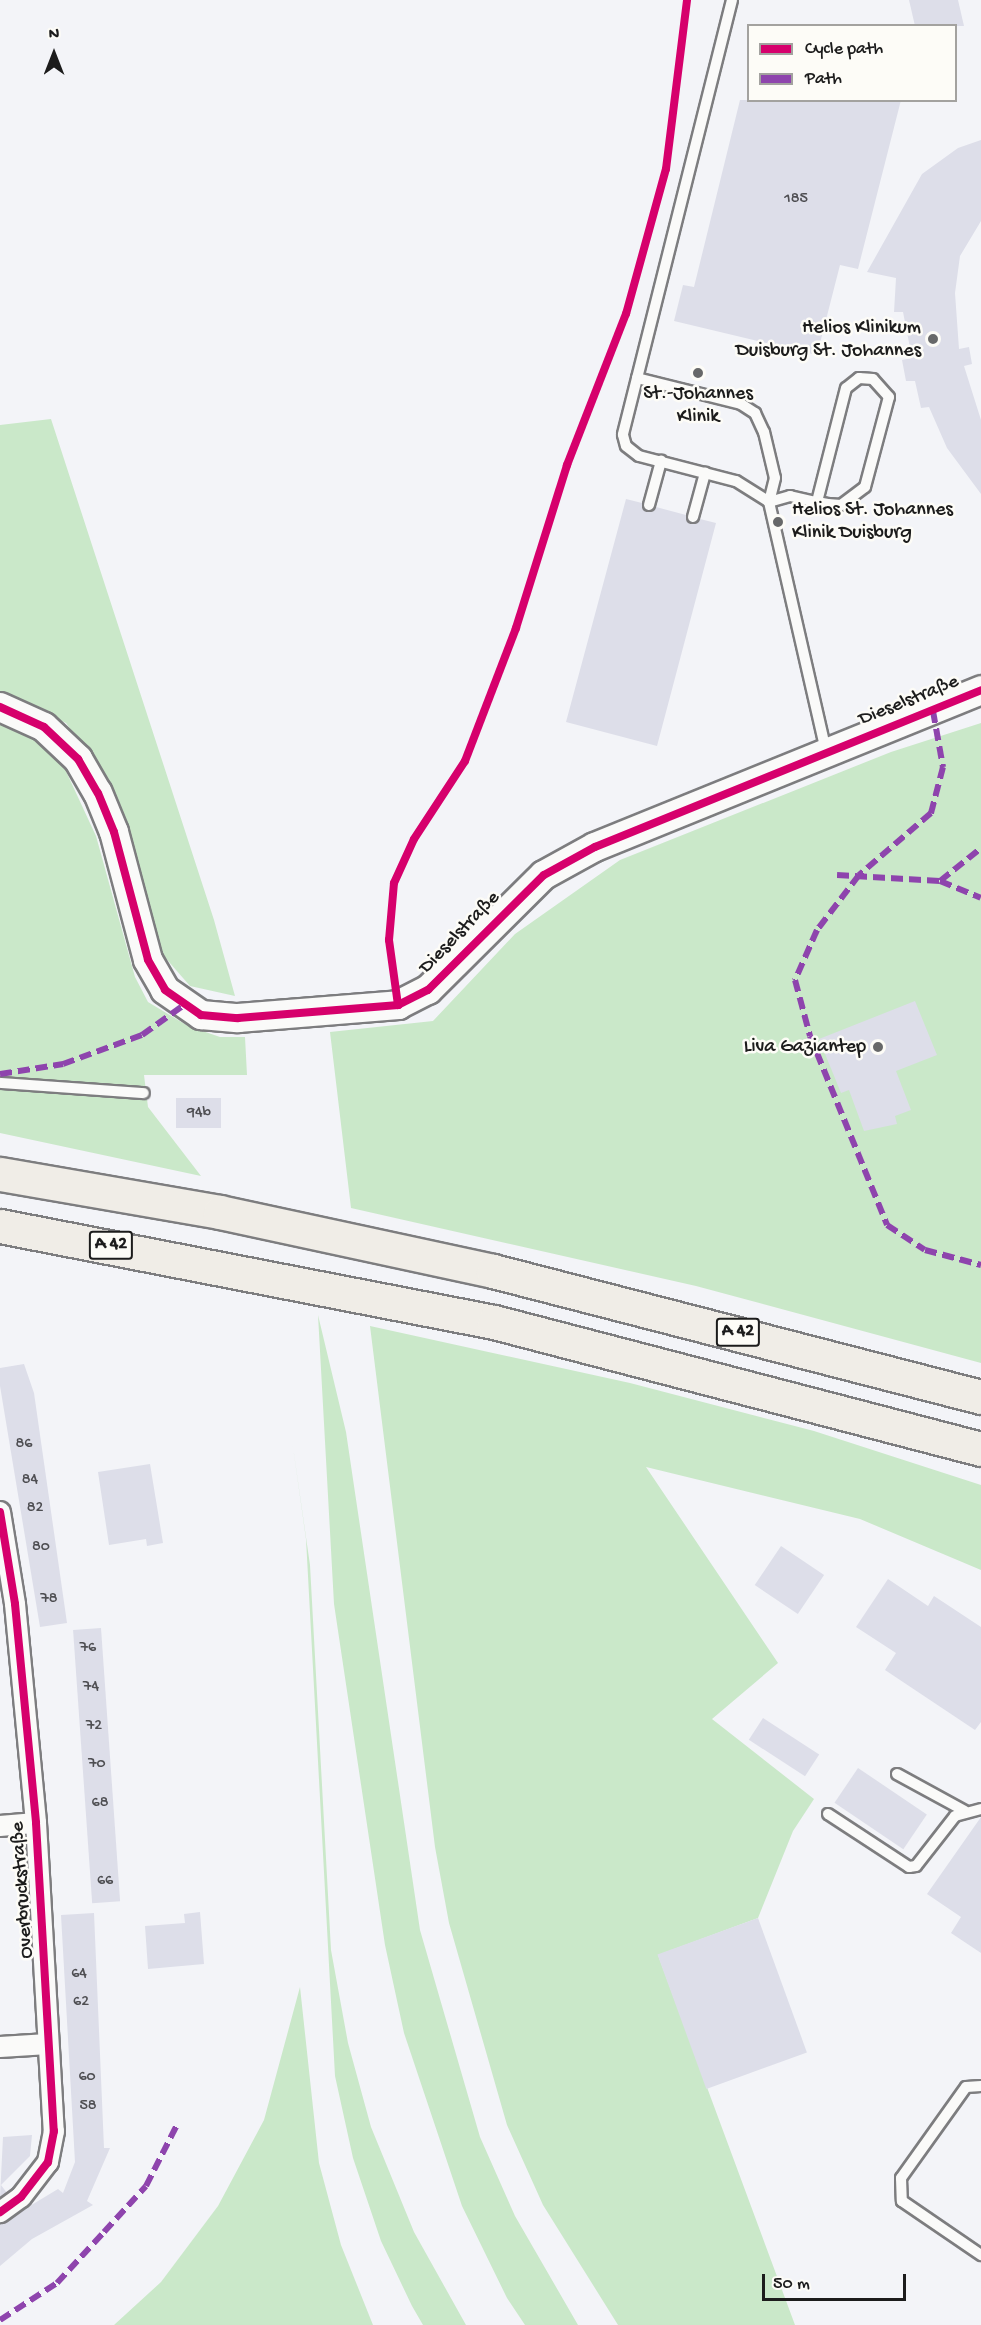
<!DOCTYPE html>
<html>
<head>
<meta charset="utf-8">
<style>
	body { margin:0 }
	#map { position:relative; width:981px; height:2325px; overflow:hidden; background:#f3f4f8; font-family:"Gochi Hand",sans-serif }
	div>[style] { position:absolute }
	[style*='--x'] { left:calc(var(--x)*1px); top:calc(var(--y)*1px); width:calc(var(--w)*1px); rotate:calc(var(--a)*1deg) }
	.green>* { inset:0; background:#cae8c9 }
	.building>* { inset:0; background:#dddee9; transform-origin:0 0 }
	.roads { filter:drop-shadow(2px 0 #7d7d7f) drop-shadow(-2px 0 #7d7d7f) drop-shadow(0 2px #7d7d7f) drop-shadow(0 -2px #7d7d7f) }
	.lane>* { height:10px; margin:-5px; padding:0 5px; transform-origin:5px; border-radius:5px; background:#fafaf9 }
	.street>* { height:20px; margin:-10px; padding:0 10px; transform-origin:10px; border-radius:10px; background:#fafaf9 }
	.secondary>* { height:28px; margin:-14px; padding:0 14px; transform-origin:14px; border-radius:14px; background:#fafaf9 }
	.highway>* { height:33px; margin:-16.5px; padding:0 16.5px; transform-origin:16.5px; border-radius:16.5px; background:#f0ede7 }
	.quiet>* { height:6px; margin-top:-3px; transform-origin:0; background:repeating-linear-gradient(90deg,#8e44ad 0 12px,transparent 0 18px) }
	.cycleway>* { height:8px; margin:-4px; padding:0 4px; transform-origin:4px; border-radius:4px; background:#d6006c }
	.dots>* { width:16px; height:16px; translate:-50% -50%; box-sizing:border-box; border:3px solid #fdfcf7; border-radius:50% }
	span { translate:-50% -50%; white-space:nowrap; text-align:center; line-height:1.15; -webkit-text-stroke:5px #fdfcf7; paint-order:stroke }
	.number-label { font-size:16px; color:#4e4e52 }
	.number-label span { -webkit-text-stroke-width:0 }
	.shield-label span { padding:2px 4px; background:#fdfcf7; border:2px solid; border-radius:4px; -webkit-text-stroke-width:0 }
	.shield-label { font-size:18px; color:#1c1c1c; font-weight:700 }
	.poi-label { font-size:20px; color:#1c1c1c }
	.right { translate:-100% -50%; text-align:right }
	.left { translate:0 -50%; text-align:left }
	.street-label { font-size:20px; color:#1c1c1c }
	.legend { position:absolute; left:747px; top:24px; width:210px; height:78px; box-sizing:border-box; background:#fdfcf7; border:2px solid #a3a29f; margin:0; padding:8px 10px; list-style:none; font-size:18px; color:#1c1c1c }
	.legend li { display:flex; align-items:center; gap:12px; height:30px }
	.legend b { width:30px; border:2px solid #a3a29f }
	.north { position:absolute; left:24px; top:24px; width:60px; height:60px; -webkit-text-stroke:4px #fdfcf7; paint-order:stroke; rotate:0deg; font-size:16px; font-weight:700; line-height:24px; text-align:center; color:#1c1c1c }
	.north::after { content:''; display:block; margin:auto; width:21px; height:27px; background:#1c1c1c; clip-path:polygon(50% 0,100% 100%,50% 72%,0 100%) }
	.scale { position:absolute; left:762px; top:2274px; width:144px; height:27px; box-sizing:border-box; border:3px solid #1c1c1c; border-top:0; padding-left:8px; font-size:18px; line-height:21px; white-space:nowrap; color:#1c1c1c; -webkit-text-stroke:4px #fdfcf7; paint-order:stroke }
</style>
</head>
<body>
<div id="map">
	<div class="green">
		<div style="clip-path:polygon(51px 419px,214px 920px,235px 996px,190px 986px,162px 954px,112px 788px,66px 723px,0 692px,0 425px)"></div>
		<div style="clip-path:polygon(981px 723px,981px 1363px,696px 1286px,351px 1208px,330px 1032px,433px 1021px,515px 934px,620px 860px,891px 752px)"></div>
		<div style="clip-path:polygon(0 724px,25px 731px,64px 767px,96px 836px,135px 977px,148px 1002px,188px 1026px,220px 1037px,245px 1037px,247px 1075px,144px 1075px,148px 1107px,201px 1176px,0 1133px)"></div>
		<div style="clip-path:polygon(318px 1315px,346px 1432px,420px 1930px,480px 2137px,515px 2216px,578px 2325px,525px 2325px,507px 2298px,462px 2206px,404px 2033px,385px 1945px,334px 1604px)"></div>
		<div style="clip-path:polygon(370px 1326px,630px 1383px,814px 1431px,981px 1485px,981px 1570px,860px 1519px,646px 1467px,778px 1663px,712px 1719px,814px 1799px,793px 1831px,758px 1918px,658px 1955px,795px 2325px,618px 2325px,543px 2205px,507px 2125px,449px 1923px,435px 1847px)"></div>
		<div style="clip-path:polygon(292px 1440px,310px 1565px,331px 1950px,348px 2043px,371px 2127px,414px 2232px,466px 2325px,423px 2325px,412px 2306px,381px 2241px,353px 2158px,335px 2076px,306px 1539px)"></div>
		<div style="clip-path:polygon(300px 1987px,319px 2163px,341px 2245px,373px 2325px,114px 2325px,161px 2282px,218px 2206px,264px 2120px)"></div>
	</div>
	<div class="building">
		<div style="clip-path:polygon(909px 0,958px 0,964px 26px,915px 26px)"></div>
		<div style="clip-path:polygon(740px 100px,901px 100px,858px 269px,840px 265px,817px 355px,674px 321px,683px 285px,694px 287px)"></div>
		<div style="clip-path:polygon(981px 140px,981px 221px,960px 256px,955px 293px,959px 349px,969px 347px,972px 364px,964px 366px,981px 420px,981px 494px,947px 448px,929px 407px,921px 408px,915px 381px,906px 381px,902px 360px,912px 358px,903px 312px,894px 312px,896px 278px,867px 272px,922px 174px,958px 148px)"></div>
		<div style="clip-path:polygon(626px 499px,642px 503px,646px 512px,656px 507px,686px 515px,690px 524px,700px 519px,716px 523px,657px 746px,566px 722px)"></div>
		<div style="clip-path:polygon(915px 1001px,937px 1055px,896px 1071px,911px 1110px,895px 1116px,897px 1124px,864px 1131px,849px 1090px,841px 1093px,819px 1039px)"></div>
		<div style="left:221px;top:1098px;width:30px;height:45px;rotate:90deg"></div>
		<div style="clip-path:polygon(24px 1364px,34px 1393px,67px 1623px,40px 1627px,0 1386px,0 1368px)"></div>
		<div style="clip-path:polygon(150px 1464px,163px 1543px,147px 1546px,146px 1539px,109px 1545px,98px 1472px)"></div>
		<div style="left:781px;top:1546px;width:52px;height:47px;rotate:34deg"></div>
		<div style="clip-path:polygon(888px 1579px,928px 1606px,934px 1596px,981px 1627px,981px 1722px,975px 1730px,885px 1670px,896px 1653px,856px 1627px)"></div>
		<div style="left:101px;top:1628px;width:274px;height:28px;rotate:86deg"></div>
		<div style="left:763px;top:1718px;width:67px;height:26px;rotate:33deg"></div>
		<div style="left:858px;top:1768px;width:83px;height:42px;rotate:34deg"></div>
		<div style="clip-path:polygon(981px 1817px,981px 1953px,951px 1933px,961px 1917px,927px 1894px)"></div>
		<div style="clip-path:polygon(200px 1912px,204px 1964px,148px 1969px,145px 1926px,185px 1923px,184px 1914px)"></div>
		<div style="clip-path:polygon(94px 1913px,104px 2148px,110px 2148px,87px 2201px,93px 2205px,32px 2239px,0 2266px,0 2224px,58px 2189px,63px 2193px,75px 2162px,61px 1915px)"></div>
		<div style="left:758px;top:1918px;width:143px;height:107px;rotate:70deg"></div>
		<div style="clip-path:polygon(32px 2135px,30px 2156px,1px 2185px,7px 2193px,0 2197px,3px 2137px)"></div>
	</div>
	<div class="roads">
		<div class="lane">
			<div style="--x:732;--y:0;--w:448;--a:104.1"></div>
			<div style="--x:623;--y:435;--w:11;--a:75"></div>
			<div style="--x:626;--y:446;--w:16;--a:38"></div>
			<div style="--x:639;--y:456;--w:100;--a:14.5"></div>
			<div style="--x:736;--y:481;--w:39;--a:32"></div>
			<div style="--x:637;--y:378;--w:107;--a:14"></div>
			<div style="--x:741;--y:404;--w:17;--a:33"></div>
			<div style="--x:755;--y:413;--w:21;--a:65"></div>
			<div style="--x:764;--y:432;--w:47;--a:76.6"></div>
			<div style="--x:775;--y:478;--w:25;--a:104"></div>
			<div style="--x:769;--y:502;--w:255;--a:77.1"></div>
			<div style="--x:769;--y:502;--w:22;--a:-16"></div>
			<div style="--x:790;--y:496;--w:28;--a:13"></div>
			<div style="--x:817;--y:502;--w:11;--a:10"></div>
			<div style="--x:828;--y:504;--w:13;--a:4"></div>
			<div style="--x:841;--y:505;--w:30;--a:-37"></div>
			<div style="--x:865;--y:487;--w:93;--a:-75.1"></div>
			<div style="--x:889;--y:397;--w:24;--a:-132"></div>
			<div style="--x:873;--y:379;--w:14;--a:-176"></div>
			<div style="--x:859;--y:378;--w:16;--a:142"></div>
			<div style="--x:846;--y:388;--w:118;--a:104.3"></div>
			<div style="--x:649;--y:505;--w:46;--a:-74.7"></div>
			<div style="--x:693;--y:517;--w:46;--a:-74.7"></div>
			<div style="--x:0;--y:1083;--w:144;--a:4"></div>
			<div style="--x:897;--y:1774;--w:77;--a:28.6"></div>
			<div style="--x:828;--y:1814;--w:97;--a:33.2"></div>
			<div style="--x:909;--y:1867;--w:7;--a:-8"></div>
			<div style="--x:916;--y:1866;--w:63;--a:-52"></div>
			<div style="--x:955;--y:1816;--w:27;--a:-15"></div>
			<div style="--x:981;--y:2086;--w:15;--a:176"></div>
			<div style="--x:966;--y:2087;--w:112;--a:125.5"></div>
			<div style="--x:901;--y:2178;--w:23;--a:88"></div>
			<div style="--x:902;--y:2201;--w:96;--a:34.4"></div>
		</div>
		<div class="street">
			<div style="--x:0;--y:1512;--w:93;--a:80.7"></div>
			<div style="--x:15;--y:1604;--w:220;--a:84.5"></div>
			<div style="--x:36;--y:1823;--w:309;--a:86.7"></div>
			<div style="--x:54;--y:2131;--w:32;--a:101"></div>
			<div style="--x:48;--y:2162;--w:44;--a:127.6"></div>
			<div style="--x:21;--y:2197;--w:26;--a:144"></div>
			<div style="--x:0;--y:1826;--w:36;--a:-5"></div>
			<div style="--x:0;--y:2047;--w:48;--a:-3.6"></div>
		</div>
		<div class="secondary">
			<div style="--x:0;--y:707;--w:48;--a:24.4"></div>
			<div style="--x:44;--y:727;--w:47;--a:43.3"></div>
			<div style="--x:78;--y:759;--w:39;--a:60"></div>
			<div style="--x:98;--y:793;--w:42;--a:67.7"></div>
			<div style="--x:114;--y:832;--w:132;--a:75.1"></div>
			<div style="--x:148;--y:960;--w:34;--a:60"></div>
			<div style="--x:165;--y:990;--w:44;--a:34.8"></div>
			<div style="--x:201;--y:1015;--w:37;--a:5"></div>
			<div style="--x:238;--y:1018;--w:161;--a:-4.6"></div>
			<div style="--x:398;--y:1005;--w:34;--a:-27"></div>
			<div style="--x:428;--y:990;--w:163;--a:-44.8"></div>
			<div style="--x:544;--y:875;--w:58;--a:-28.8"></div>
			<div style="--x:595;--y:847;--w:417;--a:-22.1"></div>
		</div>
		<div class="highway">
			<div style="--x:0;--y:1174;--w:223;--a:9.8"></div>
			<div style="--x:220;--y:1212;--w:279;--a:12.2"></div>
			<div style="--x:493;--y:1271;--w:504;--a:14.48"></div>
			<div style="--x:0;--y:1226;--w:503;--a:11"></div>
			<div style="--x:494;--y:1322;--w:503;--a:14.62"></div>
		</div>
	</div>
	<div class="quiet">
		<div style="--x:933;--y:711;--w:57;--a:79.9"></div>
		<div style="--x:943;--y:767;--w:48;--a:104.6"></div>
		<div style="--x:931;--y:813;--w:95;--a:139.3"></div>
		<div style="--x:859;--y:875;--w:69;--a:127.4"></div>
		<div style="--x:817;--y:930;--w:55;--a:113.7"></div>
		<div style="--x:795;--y:980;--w:58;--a:75"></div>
		<div style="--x:810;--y:1036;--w:204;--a:67.8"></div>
		<div style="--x:887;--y:1225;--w:45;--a:33.3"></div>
		<div style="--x:925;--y:1250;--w:58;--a:15"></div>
		<div style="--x:837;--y:875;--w:103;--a:3.3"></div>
		<div style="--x:940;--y:881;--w:44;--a:22.5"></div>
		<div style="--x:940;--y:881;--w:53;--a:-38.8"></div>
		<div style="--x:0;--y:1074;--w:64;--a:-9"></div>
		<div style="--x:63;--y:1064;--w:84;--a:-20.2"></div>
		<div style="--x:142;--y:1035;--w:52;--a:-35.5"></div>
		<div style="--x:0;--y:2320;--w:68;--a:-33"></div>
		<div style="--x:57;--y:2283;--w:69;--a:-47.3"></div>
		<div style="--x:104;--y:2232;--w:62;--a:-47.6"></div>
		<div style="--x:146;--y:2186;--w:71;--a:-63.1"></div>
	</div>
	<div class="cycleway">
		<div style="--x:0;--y:707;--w:48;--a:24.4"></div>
		<div style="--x:44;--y:727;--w:47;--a:43.3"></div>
		<div style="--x:78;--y:759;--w:39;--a:60"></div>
		<div style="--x:98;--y:793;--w:42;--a:67.7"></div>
		<div style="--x:114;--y:832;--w:132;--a:75.1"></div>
		<div style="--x:148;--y:960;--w:34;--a:60"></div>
		<div style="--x:165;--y:990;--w:44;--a:34.8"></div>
		<div style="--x:201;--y:1015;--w:37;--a:5"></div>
		<div style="--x:238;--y:1018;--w:161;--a:-4.6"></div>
		<div style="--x:398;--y:1005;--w:34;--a:-27"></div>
		<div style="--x:428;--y:990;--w:163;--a:-44.8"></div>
		<div style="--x:544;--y:875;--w:58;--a:-28.8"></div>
		<div style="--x:595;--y:847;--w:417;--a:-22.1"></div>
		<div style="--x:398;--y:1005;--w:66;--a:-97.9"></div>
		<div style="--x:389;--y:940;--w:57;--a:-85"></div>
		<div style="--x:394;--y:883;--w:48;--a:-65.6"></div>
		<div style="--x:414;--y:839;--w:93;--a:-56.8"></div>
		<div style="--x:465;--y:761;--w:142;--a:-69"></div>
		<div style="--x:516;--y:628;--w:171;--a:-72.6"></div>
		<div style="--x:567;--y:465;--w:162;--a:-68.7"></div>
		<div style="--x:626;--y:314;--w:150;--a:-74.6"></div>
		<div style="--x:666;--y:169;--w:170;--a:-82.9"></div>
		<div style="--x:0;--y:1512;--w:93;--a:80.7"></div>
		<div style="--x:15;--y:1604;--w:220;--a:84.5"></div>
		<div style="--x:36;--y:1823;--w:309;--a:86.7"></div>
		<div style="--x:54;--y:2131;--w:32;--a:101"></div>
		<div style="--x:48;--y:2162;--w:44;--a:127.6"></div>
		<div style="--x:21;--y:2197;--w:26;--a:144"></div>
	</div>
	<div class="dots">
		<div style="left:933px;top:339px;background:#676869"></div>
		<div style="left:698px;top:373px;background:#676869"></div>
		<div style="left:778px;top:522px;background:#676869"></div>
		<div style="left:878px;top:1047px;background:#676869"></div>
	</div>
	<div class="number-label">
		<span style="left:796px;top:200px">185</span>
		<span style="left:199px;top:1114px">94b</span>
		<span style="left:24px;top:1445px">86</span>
		<span style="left:30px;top:1481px">84</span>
		<span style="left:35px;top:1509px">82</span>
		<span style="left:41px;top:1548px">80</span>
		<span style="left:49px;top:1600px">78</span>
		<span style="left:88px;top:1649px">76</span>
		<span style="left:91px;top:1688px">74</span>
		<span style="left:94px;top:1727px">72</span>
		<span style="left:97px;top:1765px">70</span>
		<span style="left:100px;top:1804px">68</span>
		<span style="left:105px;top:1882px">66</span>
		<span style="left:79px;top:1975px">64</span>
		<span style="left:81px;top:2003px">62</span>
		<span style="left:87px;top:2078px">60</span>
		<span style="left:88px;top:2107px">58</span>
	</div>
	<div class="shield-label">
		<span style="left:111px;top:1245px">A 42</span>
		<span style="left:738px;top:1332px">A 42</span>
	</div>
	<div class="poi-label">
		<span class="right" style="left:921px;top:340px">Helios Klinikum<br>Duisburg St. Johannes</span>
		<span style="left:698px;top:406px">St.-Johannes<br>Klinik</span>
		<span class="left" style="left:792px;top:522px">Helios St. Johannes<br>Klinik Duisburg</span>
		<span class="right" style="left:866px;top:1047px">Liva Gaziantep</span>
	</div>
	<div class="street-label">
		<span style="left:909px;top:701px;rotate:-22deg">Dieselstraße</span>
		<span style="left:460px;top:933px;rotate:-46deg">Dieselstraße</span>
		<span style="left:23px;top:1890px;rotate:-94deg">Overbruckstraße</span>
	</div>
	<ul class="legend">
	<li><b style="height:8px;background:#d6006c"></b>Cycle path</li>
	<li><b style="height:8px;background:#8e44ad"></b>Path</li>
	</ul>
	<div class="north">N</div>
	<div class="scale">50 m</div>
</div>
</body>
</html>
